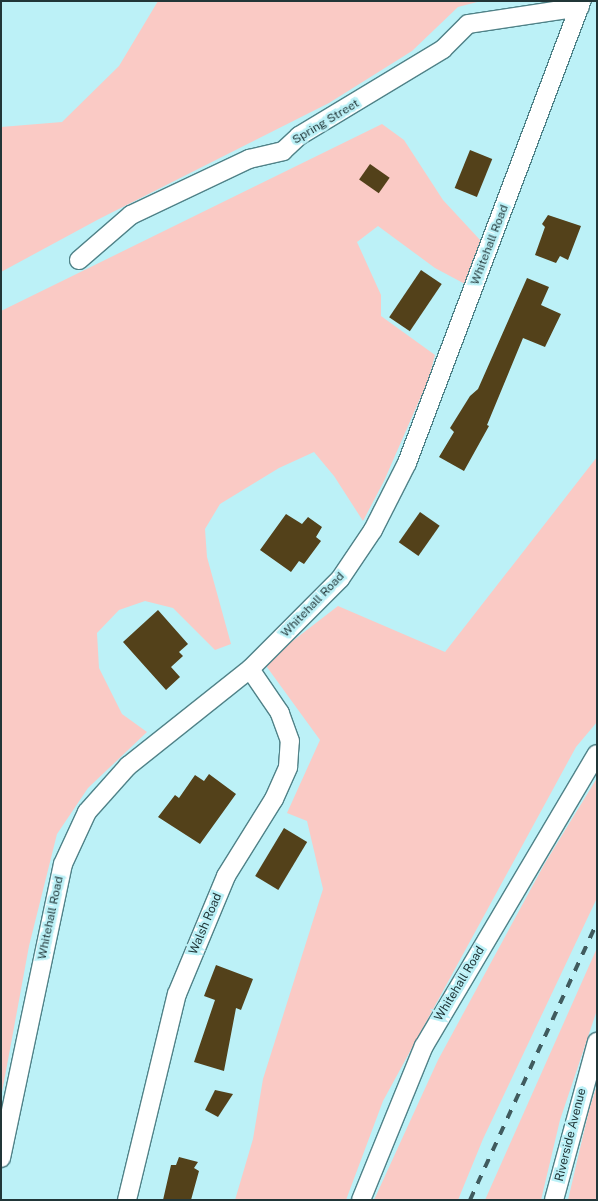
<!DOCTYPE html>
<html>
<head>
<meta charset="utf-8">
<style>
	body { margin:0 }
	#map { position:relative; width:598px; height:1201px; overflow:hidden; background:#bcf1f7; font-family:"Public Sans",sans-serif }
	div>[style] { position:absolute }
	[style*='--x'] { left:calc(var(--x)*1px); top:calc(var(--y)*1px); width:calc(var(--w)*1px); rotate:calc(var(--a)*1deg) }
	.green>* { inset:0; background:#facac5 }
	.building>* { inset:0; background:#53411a; transform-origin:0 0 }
	.roads { filter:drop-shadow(1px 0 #508288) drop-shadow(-1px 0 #508288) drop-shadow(0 1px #508288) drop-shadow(0 -1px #508288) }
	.minor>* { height:18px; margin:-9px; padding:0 9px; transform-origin:9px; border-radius:9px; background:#fff }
	.rail>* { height:4px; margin-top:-2px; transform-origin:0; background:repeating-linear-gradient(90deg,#405b5e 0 9px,transparent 0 18px) }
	span { translate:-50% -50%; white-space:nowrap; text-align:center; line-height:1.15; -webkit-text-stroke:5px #bcf1f7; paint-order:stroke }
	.street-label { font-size:12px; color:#213638 }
	.frame { position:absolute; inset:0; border:2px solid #213638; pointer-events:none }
</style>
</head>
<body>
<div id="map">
	<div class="green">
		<div style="clip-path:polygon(158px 1px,481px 1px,458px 7px,412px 51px,329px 103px,99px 219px,1px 272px,1px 127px,62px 122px,119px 66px)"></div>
		<div style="clip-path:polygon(382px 124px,404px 140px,443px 200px,481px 241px,465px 284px,435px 268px,378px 226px,357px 242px,381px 295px,381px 316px,435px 355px,429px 378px,384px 481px,363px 521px,334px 476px,314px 452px,279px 468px,220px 504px,205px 529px,207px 557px,231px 644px,215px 650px,173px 608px,145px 601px,119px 610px,97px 633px,99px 668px,122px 714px,147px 732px,88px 788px,57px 834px,29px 946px,1px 1098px,1px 311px)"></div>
		<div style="clip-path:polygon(597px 457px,597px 722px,576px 747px,383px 1101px,346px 1200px,235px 1200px,253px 1139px,263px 1079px,323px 889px,307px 821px,287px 813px,320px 740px,264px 663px,338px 606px,445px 652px)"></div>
		<div style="clip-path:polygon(597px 778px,597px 898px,483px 1139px,458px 1200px,374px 1200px,438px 1060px,545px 863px)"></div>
		<div style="clip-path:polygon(597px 948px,597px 1010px,560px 1120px,541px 1200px,485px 1200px)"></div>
		<div style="clip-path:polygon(597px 1085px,597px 1200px,568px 1200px,589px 1110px)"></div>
	</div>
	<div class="building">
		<div style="left:470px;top:150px;width:24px;height:41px;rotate:22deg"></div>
		<div style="left:370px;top:164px;width:24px;height:19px;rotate:35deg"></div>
		<div style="clip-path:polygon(548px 215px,581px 226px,568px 260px,560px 256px,556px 263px,535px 255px,545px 227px,542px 224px)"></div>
		<div style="left:421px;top:270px;width:25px;height:57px;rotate:34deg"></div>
		<div style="clip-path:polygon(527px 278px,549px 287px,541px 305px,561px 314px,545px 347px,523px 338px,487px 425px,489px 426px,464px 471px,439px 457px,454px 432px,450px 428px,470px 396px,478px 389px)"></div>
		<div style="left:420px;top:512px;width:24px;height:37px;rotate:35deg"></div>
		<div style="clip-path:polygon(286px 514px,302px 524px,308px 517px,322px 527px,316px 537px,321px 541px,304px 564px,299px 561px,291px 572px,260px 550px)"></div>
		<div style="clip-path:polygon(158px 610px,188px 644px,179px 652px,183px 656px,171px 667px,180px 677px,166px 690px,123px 642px)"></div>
		<div style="clip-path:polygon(209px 774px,236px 794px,200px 844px,158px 817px,175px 795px,179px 798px,195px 775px,204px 781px)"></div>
		<div style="left:284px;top:828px;width:27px;height:56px;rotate:31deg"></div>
		<div style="clip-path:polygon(216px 965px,253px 979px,241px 1010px,236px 1008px,224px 1071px,194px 1062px,215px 1000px,204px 996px)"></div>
		<div style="clip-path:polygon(215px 1090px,233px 1094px,218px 1117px,205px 1110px)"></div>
		<div style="clip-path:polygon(179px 1157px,198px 1162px,194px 1168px,199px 1171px,191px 1200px,163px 1200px,171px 1165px,176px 1165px)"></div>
	</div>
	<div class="roads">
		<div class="minor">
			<div style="--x:79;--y:260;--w:69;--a:-40.9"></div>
			<div style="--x:131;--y:215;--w:131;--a:-25.4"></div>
			<div style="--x:249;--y:159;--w:35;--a:-13"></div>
			<div style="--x:283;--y:151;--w:22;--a:-43"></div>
			<div style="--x:299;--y:136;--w:168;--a:-31.1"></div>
			<div style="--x:443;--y:49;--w:35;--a:-45"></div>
			<div style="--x:468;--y:24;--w:113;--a:-8.6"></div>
			<div style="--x:1;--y:1158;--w:300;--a:-78.1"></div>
			<div style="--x:63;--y:864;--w:57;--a:-65.2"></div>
			<div style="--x:87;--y:812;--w:62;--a:-48.3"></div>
			<div style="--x:128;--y:766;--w:156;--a:-38.5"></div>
			<div style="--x:250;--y:669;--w:127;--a:-45"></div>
			<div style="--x:340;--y:579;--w:59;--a:-56"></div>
			<div style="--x:373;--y:530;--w:75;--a:-63.1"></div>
			<div style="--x:407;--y:463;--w:494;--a:-69.3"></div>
			<div style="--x:127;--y:1200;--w:212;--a:-76.4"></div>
			<div style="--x:177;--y:994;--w:128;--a:-67.4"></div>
			<div style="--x:226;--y:876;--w:91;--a:-58.1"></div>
			<div style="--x:274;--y:799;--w:35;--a:-66"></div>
			<div style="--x:288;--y:767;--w:26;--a:-86"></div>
			<div style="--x:290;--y:741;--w:30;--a:-110"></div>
			<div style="--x:280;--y:713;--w:53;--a:-124.3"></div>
			<div style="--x:361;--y:1200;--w:166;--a:-67.8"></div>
			<div style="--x:424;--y:1046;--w:339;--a:-59.4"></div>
			<div style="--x:554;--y:1200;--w:164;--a:-74.8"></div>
		</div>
	</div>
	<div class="rail">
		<div style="--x:470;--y:1200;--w:305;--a:-65.4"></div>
	</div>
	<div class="street-label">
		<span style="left:326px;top:122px;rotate:-31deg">Spring Street</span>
		<span style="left:490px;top:245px;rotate:-69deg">Whitehall Road</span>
		<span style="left:313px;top:605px;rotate:-46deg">Whitehall Road</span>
		<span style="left:51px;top:918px;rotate:-78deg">Whitehall Road</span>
		<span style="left:206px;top:924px;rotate:-67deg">Walsh Road</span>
		<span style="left:460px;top:984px;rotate:-59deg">Whitehall Road</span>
		<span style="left:571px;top:1135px;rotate:-76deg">Riverside Avenue</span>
	</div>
	<div class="frame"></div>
</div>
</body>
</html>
